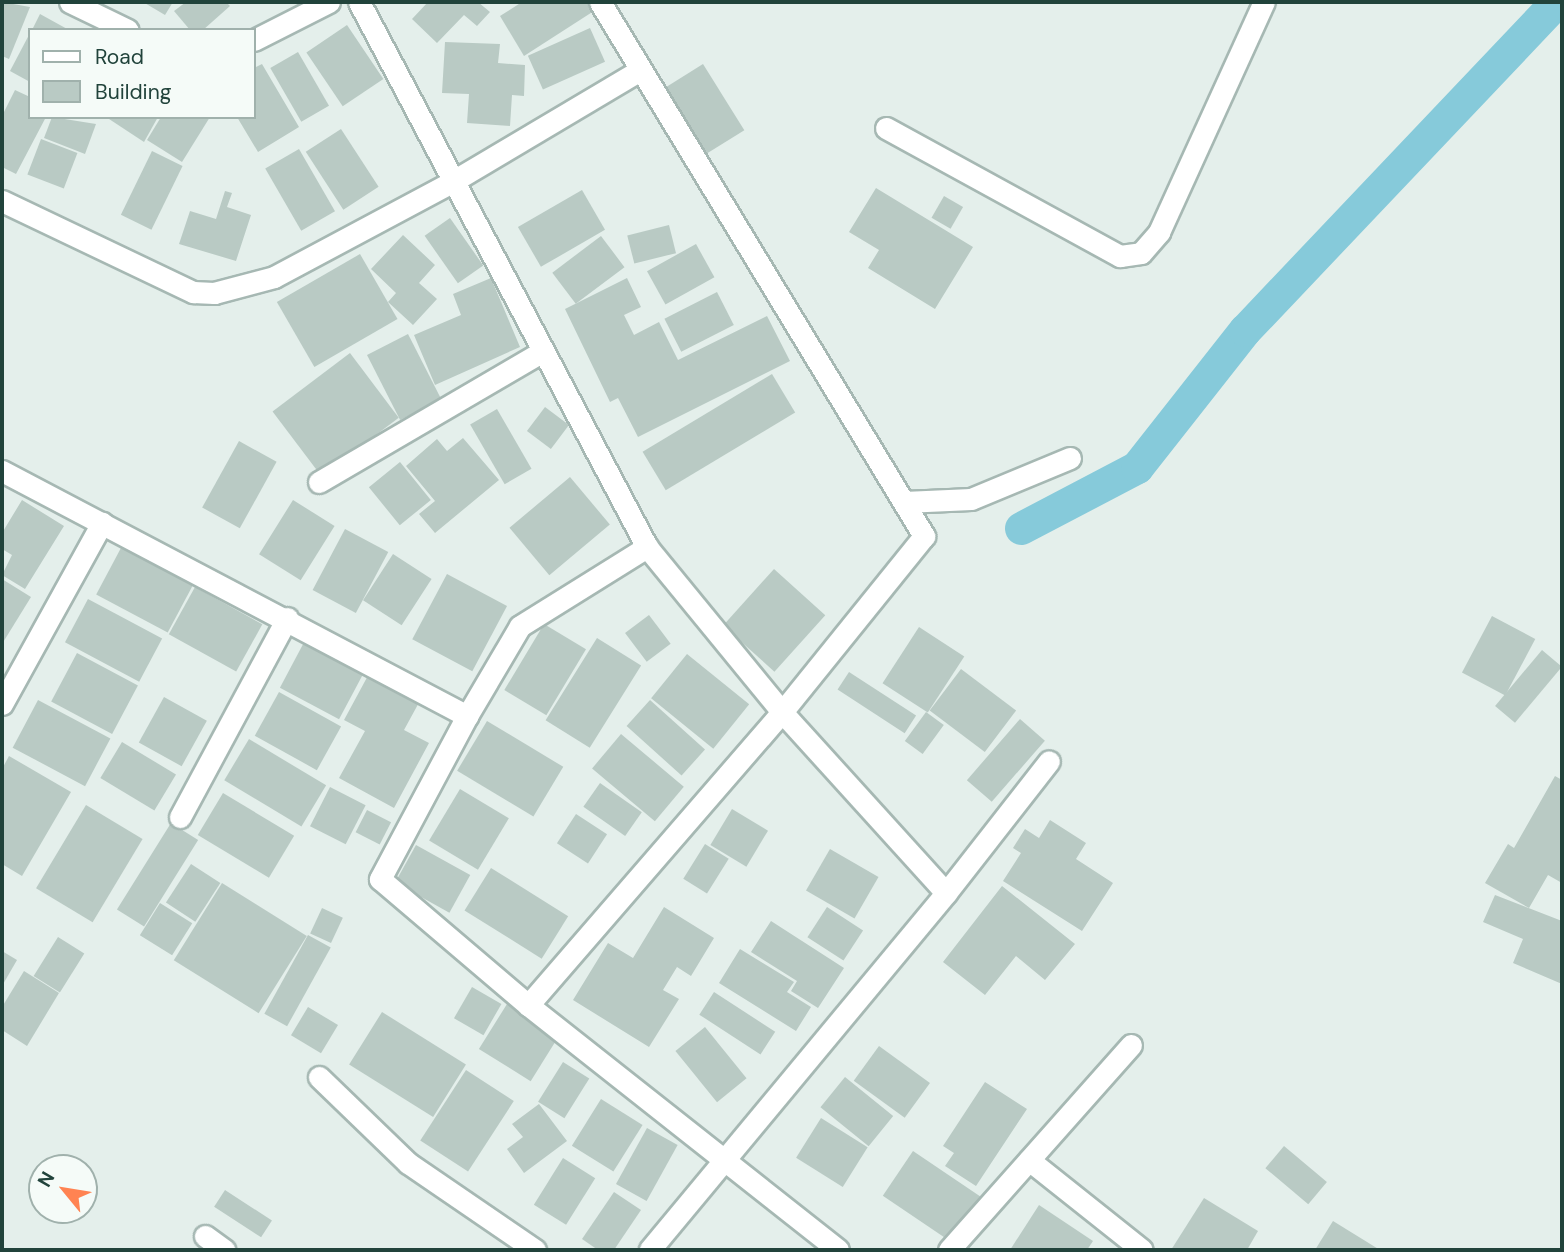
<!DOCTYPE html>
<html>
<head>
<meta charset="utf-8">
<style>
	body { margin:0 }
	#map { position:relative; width:1564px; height:1252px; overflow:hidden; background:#e4efeb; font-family:"DM Sans",sans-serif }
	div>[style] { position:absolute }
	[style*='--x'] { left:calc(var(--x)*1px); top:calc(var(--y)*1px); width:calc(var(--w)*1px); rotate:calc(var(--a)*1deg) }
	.canal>* { height:33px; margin:-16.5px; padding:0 16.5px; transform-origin:16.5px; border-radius:16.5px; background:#86cada }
	.building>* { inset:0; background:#b9cac4; transform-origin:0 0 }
	.roads { filter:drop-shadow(2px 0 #a6b8b3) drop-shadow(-2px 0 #a6b8b3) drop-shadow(0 2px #a6b8b3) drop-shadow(0 -2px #a6b8b3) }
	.minor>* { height:21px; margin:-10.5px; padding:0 10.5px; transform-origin:10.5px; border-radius:10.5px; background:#fff }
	span { translate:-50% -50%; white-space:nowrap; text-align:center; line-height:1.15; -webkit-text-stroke:6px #f5fbf8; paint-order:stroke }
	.frame { position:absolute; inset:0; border:4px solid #21433b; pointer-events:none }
	.legend { position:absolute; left:28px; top:28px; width:228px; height:91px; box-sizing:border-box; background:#f5fbf8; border:2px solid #a0b1ac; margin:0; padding:9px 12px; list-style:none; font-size:21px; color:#21433b }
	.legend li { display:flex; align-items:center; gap:14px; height:35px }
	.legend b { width:35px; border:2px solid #a0b1ac }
	.north { position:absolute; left:28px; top:1154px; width:70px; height:70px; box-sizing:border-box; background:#f5fbf8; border:2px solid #a0b1ac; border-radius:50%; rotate:300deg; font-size:19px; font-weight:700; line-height:28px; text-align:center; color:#21433b }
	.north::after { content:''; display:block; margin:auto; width:24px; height:32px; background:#ff8352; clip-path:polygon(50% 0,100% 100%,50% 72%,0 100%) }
</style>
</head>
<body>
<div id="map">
	<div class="canal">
		<div style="--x:1021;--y:528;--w:131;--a:-27.7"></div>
		<div style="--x:1137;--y:467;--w:174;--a:-51.8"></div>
		<div style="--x:1245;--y:330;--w:452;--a:-46.5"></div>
	</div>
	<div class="building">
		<div style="clip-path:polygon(2px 2px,30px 7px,9px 59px,2px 56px)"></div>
		<div style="clip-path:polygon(143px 2px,173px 2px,165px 15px)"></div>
		<div style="clip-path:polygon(186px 2px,226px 2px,230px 6px,203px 30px,190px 30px,174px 11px)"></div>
		<div style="clip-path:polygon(428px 2px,478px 2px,490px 12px,477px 26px,464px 15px,437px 43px,412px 19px)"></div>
		<div style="clip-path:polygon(522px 2px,592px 2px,597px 9px,524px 56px,500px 16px)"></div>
		<div style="clip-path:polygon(40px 14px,69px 30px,32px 30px)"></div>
		<div style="left:347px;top:25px;width:65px;height:49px;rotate:56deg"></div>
		<div style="left:590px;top:28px;width:37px;height:68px;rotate:66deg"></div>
		<div style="clip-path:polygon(30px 33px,30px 82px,10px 71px)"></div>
		<div style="clip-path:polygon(445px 42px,500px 44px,498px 63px,525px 65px,524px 96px,512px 95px,510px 126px,467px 123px,469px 94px,442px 93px)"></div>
		<div style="left:298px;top:52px;width:62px;height:32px;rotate:60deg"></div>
		<div style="clip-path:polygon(262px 64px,299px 127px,258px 152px,237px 117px,254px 117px,254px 68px)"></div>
		<div style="left:703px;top:64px;width:78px;height:48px;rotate:58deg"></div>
		<div style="clip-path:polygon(15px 90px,30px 97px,30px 117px,46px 117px,16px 174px,2px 167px,2px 116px)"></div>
		<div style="clip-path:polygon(52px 117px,96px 124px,85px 154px,44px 138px)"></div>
		<div style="clip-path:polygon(106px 117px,158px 117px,144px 142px)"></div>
		<div style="clip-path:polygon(161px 117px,210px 117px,182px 162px,147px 140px)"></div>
		<div style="left:341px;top:129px;width:69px;height:42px;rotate:57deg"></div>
		<div style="left:41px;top:139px;width:39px;height:38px;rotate:21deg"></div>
		<div style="left:299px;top:149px;width:72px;height:39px;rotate:60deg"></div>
		<div style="left:152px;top:151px;width:34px;height:71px;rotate:26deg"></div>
		<div style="clip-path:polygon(876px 188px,973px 247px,935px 309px,868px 268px,879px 250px,849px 232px)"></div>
		<div style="left:582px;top:190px;width:46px;height:74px;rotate:60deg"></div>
		<div style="clip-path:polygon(225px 191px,232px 193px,227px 207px,251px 215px,236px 261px,179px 244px,190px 211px,216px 219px)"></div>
		<div style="left:944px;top:196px;width:22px;height:25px;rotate:30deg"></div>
		<div style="left:450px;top:218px;width:58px;height:31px;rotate:55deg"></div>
		<div style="left:669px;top:225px;width:29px;height:43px;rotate:76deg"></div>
		<div style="clip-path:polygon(403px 235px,435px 265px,419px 283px,437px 299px,413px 325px,388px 302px,396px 293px,371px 269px)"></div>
		<div style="left:601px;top:236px;width:39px;height:61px;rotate:53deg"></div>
		<div style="left:696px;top:244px;width:38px;height:56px;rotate:61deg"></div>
		<div style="left:360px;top:254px;width:75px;height:96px;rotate:60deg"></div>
		<div style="clip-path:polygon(491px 278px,520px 347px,435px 385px,414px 335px,461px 315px,453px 294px)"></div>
		<div style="clip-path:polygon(627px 278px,641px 307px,624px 315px,634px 335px,659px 322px,678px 360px,767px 316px,790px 361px,638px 437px,618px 398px,610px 402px,565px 309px)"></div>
		<div style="left:717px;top:292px;width:37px;height:59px;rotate:63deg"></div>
		<div style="left:408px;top:334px;width:73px;height:46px;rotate:63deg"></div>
		<div style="left:350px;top:353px;width:81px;height:97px;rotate:53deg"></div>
		<div style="left:772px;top:374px;width:45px;height:151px;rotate:59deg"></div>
		<div style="left:545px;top:407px;width:30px;height:30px;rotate:37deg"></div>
		<div style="left:497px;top:409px;width:69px;height:31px;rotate:60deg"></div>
		<div style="clip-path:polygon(463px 438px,499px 480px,435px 533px,419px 514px,435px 501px,406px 466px,437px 439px,447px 451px)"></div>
		<div style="left:239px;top:441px;width:43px;height:76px;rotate:29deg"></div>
		<div style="left:400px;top:462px;width:49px;height:40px;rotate:51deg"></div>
		<div style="left:570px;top:477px;width:62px;height:79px;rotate:50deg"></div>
		<div style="clip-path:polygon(22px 500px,64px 526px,25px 589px,2px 575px,12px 555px,2px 549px,2px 533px)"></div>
		<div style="left:293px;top:500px;width:49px;height:64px;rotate:32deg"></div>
		<div style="left:345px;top:529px;width:49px;height:69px;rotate:28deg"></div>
		<div style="left:122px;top:546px;width:81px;height:55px;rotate:28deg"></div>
		<div style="left:393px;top:554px;width:46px;height:55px;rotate:33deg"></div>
		<div style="left:774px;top:569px;width:69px;height:76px;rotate:42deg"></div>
		<div style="left:447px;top:574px;width:68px;height:74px;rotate:28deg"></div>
		<div style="clip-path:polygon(2px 579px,31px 597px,2px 644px)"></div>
		<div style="left:195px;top:587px;width:77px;height:54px;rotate:29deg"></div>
		<div style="left:88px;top:599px;width:84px;height:49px;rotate:28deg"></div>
		<div style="left:649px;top:615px;width:36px;height:30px;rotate:53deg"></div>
		<div style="left:1492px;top:616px;width:49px;height:64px;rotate:28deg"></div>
		<div style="left:544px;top:624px;width:49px;height:77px;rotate:31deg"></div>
		<div style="left:919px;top:627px;width:54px;height:67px;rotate:33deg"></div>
		<div style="left:309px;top:633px;width:67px;height:62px;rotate:28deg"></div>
		<div style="left:597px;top:638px;width:52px;height:97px;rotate:32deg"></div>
		<div style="left:1542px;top:650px;width:26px;height:73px;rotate:40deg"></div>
		<div style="left:77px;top:653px;width:69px;height:55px;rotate:28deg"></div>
		<div style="left:687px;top:654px;width:80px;height:57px;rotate:39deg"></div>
		<div style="left:961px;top:669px;width:69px;height:52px;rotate:37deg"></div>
		<div style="clip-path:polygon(371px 670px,422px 697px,404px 730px,429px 743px,394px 808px,339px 778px,365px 731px,344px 720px)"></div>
		<div style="left:849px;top:672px;width:80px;height:21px;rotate:33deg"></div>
		<div style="left:279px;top:692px;width:71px;height:50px;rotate:29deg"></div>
		<div style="left:164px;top:697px;width:49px;height:52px;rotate:29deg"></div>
		<div style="left:38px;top:700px;width:82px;height:54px;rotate:28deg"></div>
		<div style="left:650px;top:700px;width:74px;height:35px;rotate:42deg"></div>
		<div style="left:926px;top:712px;width:22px;height:36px;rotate:36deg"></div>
		<div style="left:1020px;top:719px;width:33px;height:81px;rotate:41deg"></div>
		<div style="left:487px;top:721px;width:89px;height:58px;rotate:31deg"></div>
		<div style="left:621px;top:734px;width:82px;height:45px;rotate:40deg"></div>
		<div style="left:249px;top:739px;width:90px;height:48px;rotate:31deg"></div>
		<div style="left:122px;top:742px;width:63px;height:42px;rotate:31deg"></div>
		<div style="clip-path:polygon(9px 756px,71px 792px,22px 876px,2px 864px,2px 769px)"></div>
		<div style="clip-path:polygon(1555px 776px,1562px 780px,1562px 883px,1548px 875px,1529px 908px,1485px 883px,1508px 844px,1514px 848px)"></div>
		<div style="left:600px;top:783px;width:51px;height:29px;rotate:35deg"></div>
		<div style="left:330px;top:787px;width:40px;height:44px;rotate:27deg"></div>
		<div style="left:460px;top:789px;width:57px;height:60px;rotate:31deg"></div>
		<div style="left:223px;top:793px;width:83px;height:49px;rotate:31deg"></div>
		<div style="left:86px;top:805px;width:66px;height:97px;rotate:31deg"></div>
		<div style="left:732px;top:809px;width:42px;height:42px;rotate:31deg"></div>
		<div style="left:367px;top:810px;width:27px;height:25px;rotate:27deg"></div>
		<div style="left:576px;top:814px;width:37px;height:35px;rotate:33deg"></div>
		<div style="clip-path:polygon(1050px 820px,1086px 843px,1076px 859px,1113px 883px,1082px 931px,1003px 881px,1021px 853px,1013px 848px,1025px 829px,1039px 838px)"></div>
		<div style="left:171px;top:823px;width:32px;height:102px;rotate:32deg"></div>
		<div style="left:705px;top:844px;width:28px;height:41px;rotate:32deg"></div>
		<div style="left:416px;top:845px;width:62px;height:43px;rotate:29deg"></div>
		<div style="left:830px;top:849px;width:56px;height:48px;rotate:30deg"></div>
		<div style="left:191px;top:864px;width:35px;height:46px;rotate:33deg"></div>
		<div style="left:491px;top:868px;width:91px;height:50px;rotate:32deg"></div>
		<div style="left:222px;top:883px;width:100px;height:91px;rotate:32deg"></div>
		<div style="clip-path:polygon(1002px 886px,1075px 944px,1045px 980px,1016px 956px,985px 995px,943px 962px)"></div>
		<div style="clip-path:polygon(1495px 895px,1562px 921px,1562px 984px,1513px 963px,1523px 939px,1483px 922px)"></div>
		<div style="left:160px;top:903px;width:38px;height:38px;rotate:32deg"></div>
		<div style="clip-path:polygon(664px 907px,714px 938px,691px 976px,677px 967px,663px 990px,679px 999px,649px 1047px,573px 1000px,608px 943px,633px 958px)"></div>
		<div style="left:827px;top:907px;width:43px;height:36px;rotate:33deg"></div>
		<div style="left:322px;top:908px;width:23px;height:28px;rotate:25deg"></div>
		<div style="clip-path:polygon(771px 921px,844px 968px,818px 1008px,791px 991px,797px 981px,751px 952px)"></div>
		<div style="left:308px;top:935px;width:26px;height:90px;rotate:29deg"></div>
		<div style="left:58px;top:937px;width:31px;height:46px;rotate:32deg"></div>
		<div style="clip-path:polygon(740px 949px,794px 982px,787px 992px,811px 1007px,796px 1031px,719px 983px)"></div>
		<div style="clip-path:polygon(2px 951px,17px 960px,2px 986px)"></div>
		<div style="clip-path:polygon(24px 971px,59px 993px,27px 1046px,2px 1030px,2px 1007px)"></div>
		<div style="left:472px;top:987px;width:34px;height:36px;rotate:30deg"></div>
		<div style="left:714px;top:992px;width:73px;height:27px;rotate:33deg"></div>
		<div style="left:507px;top:1004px;width:61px;height:53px;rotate:32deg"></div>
		<div style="left:308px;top:1007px;width:35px;height:33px;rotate:31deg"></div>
		<div style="left:382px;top:1012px;width:99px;height:62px;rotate:32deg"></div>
		<div style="left:705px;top:1027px;width:66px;height:38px;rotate:51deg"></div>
		<div style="left:879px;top:1046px;width:63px;height:43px;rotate:36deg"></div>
		<div style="left:563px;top:1062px;width:31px;height:47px;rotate:32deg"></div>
		<div style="left:466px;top:1070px;width:57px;height:84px;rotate:33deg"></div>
		<div style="left:845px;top:1077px;width:62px;height:39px;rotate:39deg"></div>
		<div style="clip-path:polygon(985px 1082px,1027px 1109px,976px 1186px,945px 1166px,954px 1153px,943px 1146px)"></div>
		<div style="left:601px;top:1099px;width:49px;height:55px;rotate:32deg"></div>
		<div style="clip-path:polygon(539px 1104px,567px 1141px,524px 1173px,507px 1149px,523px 1137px,512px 1124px)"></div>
		<div style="left:821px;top:1118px;width:55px;height:47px;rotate:32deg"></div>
		<div style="left:647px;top:1128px;width:35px;height:64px;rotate:29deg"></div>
		<div style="left:1284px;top:1146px;width:56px;height:29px;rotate:40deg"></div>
		<div style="left:913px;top:1151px;width:83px;height:54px;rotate:34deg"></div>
		<div style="left:563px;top:1158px;width:38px;height:55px;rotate:32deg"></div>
		<div style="left:225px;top:1190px;width:56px;height:20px;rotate:33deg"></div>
		<div style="clip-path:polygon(614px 1192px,641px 1210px,614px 1250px,598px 1250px,582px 1239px)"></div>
		<div style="clip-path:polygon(1204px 1198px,1258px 1231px,1247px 1250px,1171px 1250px)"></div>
		<div style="clip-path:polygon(1039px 1205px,1093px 1241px,1087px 1250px,1010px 1250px)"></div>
		<div style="clip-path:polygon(1333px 1221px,1380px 1250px,1315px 1250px)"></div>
	</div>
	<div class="roads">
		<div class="minor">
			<div style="--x:70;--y:2;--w:64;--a:25.8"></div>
			<div style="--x:359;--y:2;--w:616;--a:62.15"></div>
			<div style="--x:647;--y:547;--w:213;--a:50.7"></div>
			<div style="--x:782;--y:712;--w:244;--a:47.8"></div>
			<div style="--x:946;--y:893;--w:464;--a:129.7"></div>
			<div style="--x:600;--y:2;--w:625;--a:58.75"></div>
			<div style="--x:924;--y:536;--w:226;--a:128.9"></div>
			<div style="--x:782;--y:712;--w:388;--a:130.9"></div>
			<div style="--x:528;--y:1005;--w:395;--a:38.3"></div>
			<div style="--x:254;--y:40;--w:84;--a:-26.9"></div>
			<div style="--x:886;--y:128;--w:267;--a:28.7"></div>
			<div style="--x:1120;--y:256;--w:21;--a:-8"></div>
			<div style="--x:1141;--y:253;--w:28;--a:-49"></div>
			<div style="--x:1159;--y:232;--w:253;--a:-65.5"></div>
			<div style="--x:2;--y:201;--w:212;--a:25.5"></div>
			<div style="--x:193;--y:292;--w:21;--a:3"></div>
			<div style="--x:214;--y:293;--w:62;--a:-14.9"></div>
			<div style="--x:274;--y:277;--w:200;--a:-28.1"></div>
			<div style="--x:450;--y:183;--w:220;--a:-30.7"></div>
			<div style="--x:2;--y:471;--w:526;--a:27.78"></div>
			<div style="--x:467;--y:716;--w:104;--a:-59.5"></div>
			<div style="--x:520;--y:626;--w:150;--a:-31.9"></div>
			<div style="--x:319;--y:482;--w:256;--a:-30.3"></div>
			<div style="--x:904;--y:502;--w:67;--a:-2.6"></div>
			<div style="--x:971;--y:499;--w:107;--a:-22.5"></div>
			<div style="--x:2;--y:704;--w:207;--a:-61.1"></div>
			<div style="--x:467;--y:716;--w:185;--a:118.1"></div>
			<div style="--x:380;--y:879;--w:194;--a:40.4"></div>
			<div style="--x:180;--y:817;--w:226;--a:-61.7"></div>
			<div style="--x:946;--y:893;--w:167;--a:-52"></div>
			<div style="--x:319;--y:1077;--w:124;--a:44"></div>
			<div style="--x:408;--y:1163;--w:154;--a:34.4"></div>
			<div style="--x:1029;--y:1160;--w:144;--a:38.5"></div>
			<div style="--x:205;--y:1236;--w:24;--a:36"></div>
			<div style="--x:949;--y:1250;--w:274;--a:-48.4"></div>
		</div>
	</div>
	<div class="frame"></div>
	<ul class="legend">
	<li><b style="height:9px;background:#fff"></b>Road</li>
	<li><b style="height:19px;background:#b9cac4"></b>Building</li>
	</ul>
	<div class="north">N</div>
</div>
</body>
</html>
